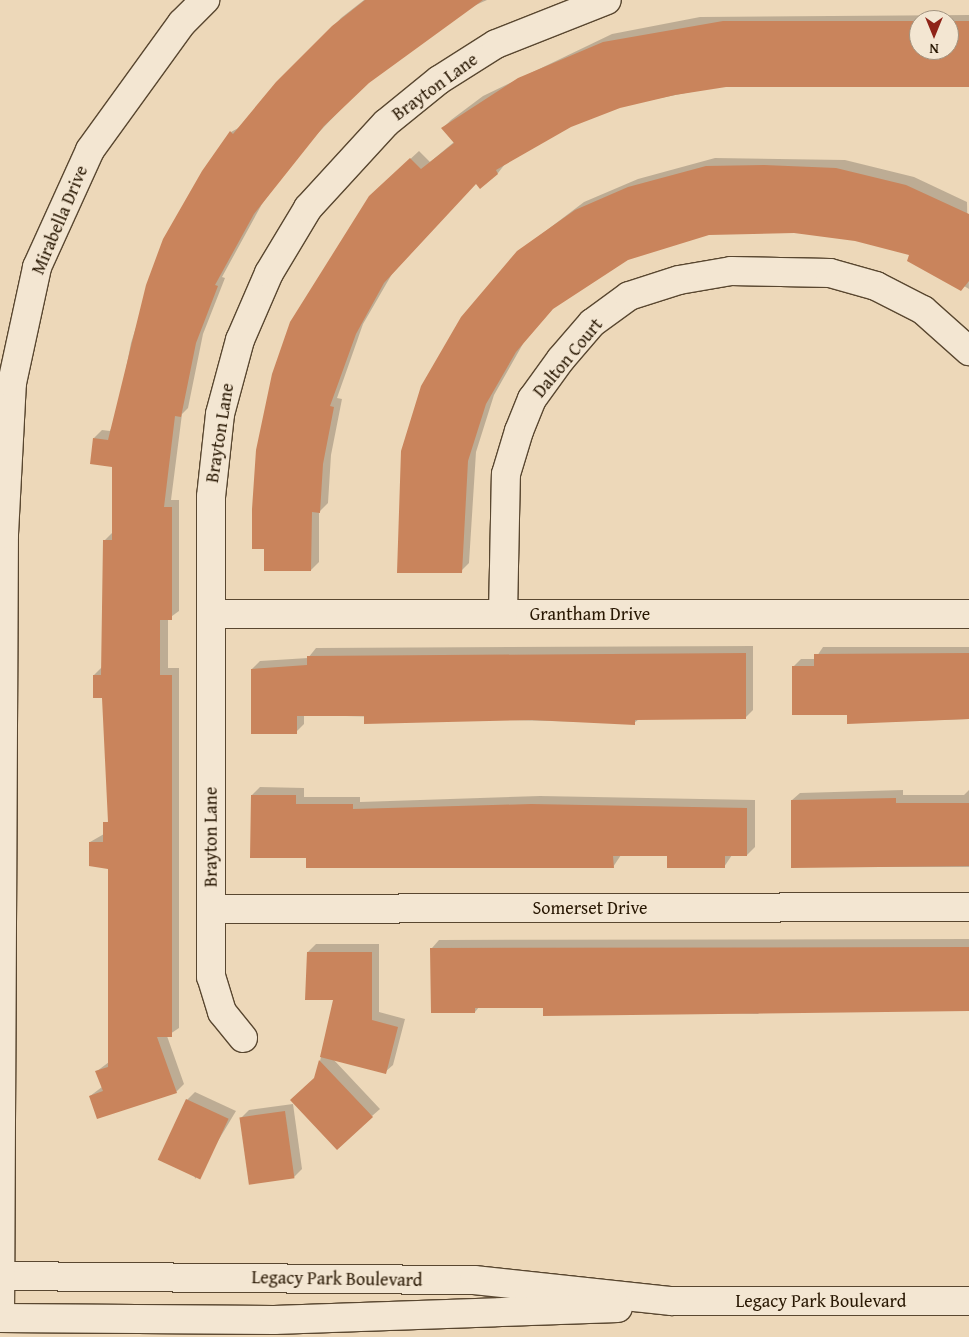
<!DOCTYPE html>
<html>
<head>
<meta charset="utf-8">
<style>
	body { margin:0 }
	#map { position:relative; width:969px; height:1337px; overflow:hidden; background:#edd8b9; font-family:"Gentium Book Plus",serif }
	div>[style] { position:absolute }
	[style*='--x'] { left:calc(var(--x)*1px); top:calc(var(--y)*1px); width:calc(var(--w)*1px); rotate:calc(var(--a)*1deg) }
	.shadow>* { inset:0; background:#0003 }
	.building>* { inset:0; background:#c9845c; transform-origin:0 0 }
	.roads { filter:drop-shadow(1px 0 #594730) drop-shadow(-1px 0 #594730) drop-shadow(0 1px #594730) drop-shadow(0 -1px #594730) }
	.minor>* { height:28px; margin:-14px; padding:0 14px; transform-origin:14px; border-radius:14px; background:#f3e6d2 }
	span { translate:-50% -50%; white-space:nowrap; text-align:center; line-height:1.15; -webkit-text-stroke:4px #f3e6d2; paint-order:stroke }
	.street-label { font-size:18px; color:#281702 }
	.north { position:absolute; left:909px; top:10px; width:50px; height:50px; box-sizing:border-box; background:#f3e6d2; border:1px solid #a2937f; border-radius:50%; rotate:180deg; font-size:14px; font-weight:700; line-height:20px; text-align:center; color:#281702 }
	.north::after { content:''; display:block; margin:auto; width:18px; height:22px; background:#8f2418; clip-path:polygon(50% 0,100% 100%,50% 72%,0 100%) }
</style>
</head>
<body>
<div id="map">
	<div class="shadow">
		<div style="clip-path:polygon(364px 0,487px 0,469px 8px,368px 81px,300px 152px,262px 204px,222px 277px,225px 278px,203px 334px,188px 408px,182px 414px,171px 500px,179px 500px,179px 611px,168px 619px,168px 668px,179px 668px,179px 1028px,167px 1036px,184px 1084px,176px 1092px,90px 1096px,102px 1087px,97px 1071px,109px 1062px,109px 868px,90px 842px,104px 834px,109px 818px,103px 696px,94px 675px,102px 667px,104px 541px,112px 533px,113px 466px,94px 438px,102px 430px,110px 431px,117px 415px,131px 343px,164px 240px,231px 132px,242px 126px,341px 18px)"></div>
		<div style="clip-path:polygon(evenodd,969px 15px,969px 86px,726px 85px,620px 106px,571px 126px,505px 164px,498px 173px,476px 182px,392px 274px,363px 324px,337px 398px,342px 399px,331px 455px,328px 503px,319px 512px,319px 562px,311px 570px,265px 570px,378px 189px,419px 151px,430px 162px,454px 142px,443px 128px,451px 120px,483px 96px,612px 34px,700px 17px,969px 15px,919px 20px,949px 20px,949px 50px,919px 50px,919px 20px)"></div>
		<div style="clip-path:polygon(715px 158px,845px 160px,914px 177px,967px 202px,969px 289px,911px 254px,856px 240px,795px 231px,709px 234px,649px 249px,601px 273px,555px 306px,524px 342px,494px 395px,476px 452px,469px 563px,461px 571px,398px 571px,518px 252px,584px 202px,638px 179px)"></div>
		<div style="clip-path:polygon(753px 646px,753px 710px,745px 718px,639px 719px,634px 723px,304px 715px,304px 724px,296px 732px,252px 669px,260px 661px,308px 658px,316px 648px)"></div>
		<div style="clip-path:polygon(823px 647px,969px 647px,969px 719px,849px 723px,849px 713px,793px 667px,801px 659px,815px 659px)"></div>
		<div style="clip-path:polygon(260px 787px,304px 788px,304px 797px,360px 797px,360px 802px,540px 796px,755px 800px,755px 847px,747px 855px,732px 855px,724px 867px,668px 855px,621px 855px,613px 867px,308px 857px,252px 795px)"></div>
		<div style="clip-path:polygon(903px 790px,903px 795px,964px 795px,969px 790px,969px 867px,792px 867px,792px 800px,800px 793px)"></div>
		<div style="clip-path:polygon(969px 939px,969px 1010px,762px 1010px,758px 1014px,545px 1007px,479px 1007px,475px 1012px,432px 948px,439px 940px)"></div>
		<div style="clip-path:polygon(316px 944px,379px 944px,379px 1012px,405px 1019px,393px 1065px,385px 1072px,333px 1059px,380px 1109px,372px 1116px,316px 1078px,335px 998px,308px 952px)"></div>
		<div style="clip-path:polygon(195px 1092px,236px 1111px,195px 1179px,187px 1100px)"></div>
		<div style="clip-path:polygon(293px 1104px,302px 1169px,294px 1177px,241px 1118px,249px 1110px)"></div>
	</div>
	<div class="building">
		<div style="clip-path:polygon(365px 0,483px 0,369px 83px,324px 126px,254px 214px,215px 285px,218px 286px,196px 343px,181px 417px,175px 416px,164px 507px,172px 507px,172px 620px,160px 620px,160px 675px,172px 675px,172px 1037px,157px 1037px,177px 1093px,97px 1119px,89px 1096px,103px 1091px,95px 1071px,108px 1067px,108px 869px,89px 866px,89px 842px,103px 842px,103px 822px,108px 822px,102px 698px,93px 698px,93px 675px,101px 675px,103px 540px,112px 540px,112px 467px,90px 464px,93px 438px,108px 440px,146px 285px,163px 239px,202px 171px,230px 131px,233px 134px,276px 82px,332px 26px)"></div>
		<div style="clip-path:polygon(723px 21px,919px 21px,919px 50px,949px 50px,949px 21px,969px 21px,969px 87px,726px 87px,675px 95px,620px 108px,571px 127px,496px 170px,498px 174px,480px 189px,476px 184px,384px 283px,356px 334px,330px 406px,334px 407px,323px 464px,320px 513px,312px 512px,311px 571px,264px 571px,264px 549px,252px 549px,252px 509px,256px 450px,272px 374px,290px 322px,369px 196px,410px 158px,421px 169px,454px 143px,441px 128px,518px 78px,603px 42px)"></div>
		<div style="clip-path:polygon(764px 165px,836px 168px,906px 185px,969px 214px,969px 281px,961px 291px,907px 261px,909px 255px,855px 241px,794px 233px,709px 235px,628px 260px,553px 309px,516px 352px,486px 404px,468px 461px,462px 573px,397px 573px,401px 451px,421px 386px,461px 317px,517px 251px,575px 210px,628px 187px,706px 166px)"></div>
		<div style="clip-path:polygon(746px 653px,746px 719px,635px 720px,635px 725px,532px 720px,364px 724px,364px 716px,297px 716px,297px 734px,251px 734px,251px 669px,307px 665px,307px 656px)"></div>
		<div style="clip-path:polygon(969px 653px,969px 719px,847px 724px,847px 715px,792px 715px,792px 666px,814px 666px,814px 654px)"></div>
		<div style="clip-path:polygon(251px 795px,296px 795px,296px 804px,353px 804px,353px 809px,531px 804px,747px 808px,747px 856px,725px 856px,725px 868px,667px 868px,667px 856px,613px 856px,614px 868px,306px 868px,306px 858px,250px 858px)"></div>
		<div style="clip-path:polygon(896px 798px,896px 803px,969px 803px,969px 866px,791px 868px,791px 800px)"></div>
		<div style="clip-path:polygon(969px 947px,969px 1011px,543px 1016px,543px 1008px,475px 1008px,475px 1013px,431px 1013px,430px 948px)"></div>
		<div style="clip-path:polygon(307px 952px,372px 952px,372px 1020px,398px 1027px,386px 1074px,320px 1057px,333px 1000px,305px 1000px)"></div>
		<div style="clip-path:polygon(319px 1060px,373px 1117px,337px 1150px,290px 1100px,314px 1078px)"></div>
		<div style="left:186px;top:1099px;width:47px;height:67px;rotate:25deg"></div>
		<div style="left:285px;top:1111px;width:68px;height:46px;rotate:82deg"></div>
	</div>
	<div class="roads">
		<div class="minor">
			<div style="--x:211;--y:614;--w:758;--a:0"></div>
			<div style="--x:503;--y:614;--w:140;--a:-88.8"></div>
			<div style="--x:506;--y:474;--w:45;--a:-73.2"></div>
			<div style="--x:519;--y:431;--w:35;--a:-68"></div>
			<div style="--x:532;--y:399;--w:49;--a:-54.1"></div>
			<div style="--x:561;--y:359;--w:48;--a:-49.3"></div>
			<div style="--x:592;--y:323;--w:46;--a:-36.1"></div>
			<div style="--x:629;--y:296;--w:52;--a:-17.7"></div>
			<div style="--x:679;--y:280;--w:53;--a:-9.8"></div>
			<div style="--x:731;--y:271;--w:99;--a:1.2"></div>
			<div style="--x:830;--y:273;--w:48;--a:15.8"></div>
			<div style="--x:876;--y:286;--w:53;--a:27.1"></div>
			<div style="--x:923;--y:310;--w:62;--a:41.7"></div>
			<div style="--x:211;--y:909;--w:758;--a:-0.15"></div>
			<div style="--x:243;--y:1038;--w:33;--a:-129"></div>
			<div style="--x:222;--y:1012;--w:37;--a:-107"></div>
			<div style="--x:211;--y:977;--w:480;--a:-90"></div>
			<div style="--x:211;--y:497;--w:83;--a:-83.8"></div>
			<div style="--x:220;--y:414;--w:77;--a:-74.9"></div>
			<div style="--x:240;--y:340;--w:73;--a:-66.6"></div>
			<div style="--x:269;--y:273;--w:76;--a:-59"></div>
			<div style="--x:308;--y:208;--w:115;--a:-47.5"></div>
			<div style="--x:386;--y:123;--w:68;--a:-39.1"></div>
			<div style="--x:439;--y:80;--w:67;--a:-32.3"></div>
			<div style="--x:496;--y:44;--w:119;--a:-21.6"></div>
			<div style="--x:0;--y:1276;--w:474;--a:0.5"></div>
			<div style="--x:474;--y:1280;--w:199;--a:6.1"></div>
			<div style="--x:672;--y:1301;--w:297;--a:0"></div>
			<div style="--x:0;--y:1318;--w:784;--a:-89.71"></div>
			<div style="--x:4;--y:534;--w:151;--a:-87"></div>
			<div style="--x:12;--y:383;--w:119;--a:-77.8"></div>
			<div style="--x:37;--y:267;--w:128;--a:-65.6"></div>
			<div style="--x:90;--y:150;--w:157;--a:-54.1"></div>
			<div style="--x:182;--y:23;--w:33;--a:-45"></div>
			<div style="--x:0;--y:1318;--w:274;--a:0.4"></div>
			<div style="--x:274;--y:1320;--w:344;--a:-2"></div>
		</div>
	</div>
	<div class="street-label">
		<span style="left:435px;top:87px;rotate:-36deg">Brayton Lane</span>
		<span style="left:60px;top:220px;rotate:-67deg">Mirabella Drive</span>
		<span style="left:568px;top:358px;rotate:-50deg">Dalton Court</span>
		<span style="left:220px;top:433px;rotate:-81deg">Brayton Lane</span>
		<span style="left:590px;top:614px">Grantham Drive</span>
		<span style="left:211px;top:837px;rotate:-90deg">Brayton Lane</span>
		<span style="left:590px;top:908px">Somerset Drive</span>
		<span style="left:337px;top:1279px;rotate:1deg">Legacy Park Boulevard</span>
		<span style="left:821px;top:1301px">Legacy Park Boulevard</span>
	</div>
	<div class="north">N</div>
</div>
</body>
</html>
